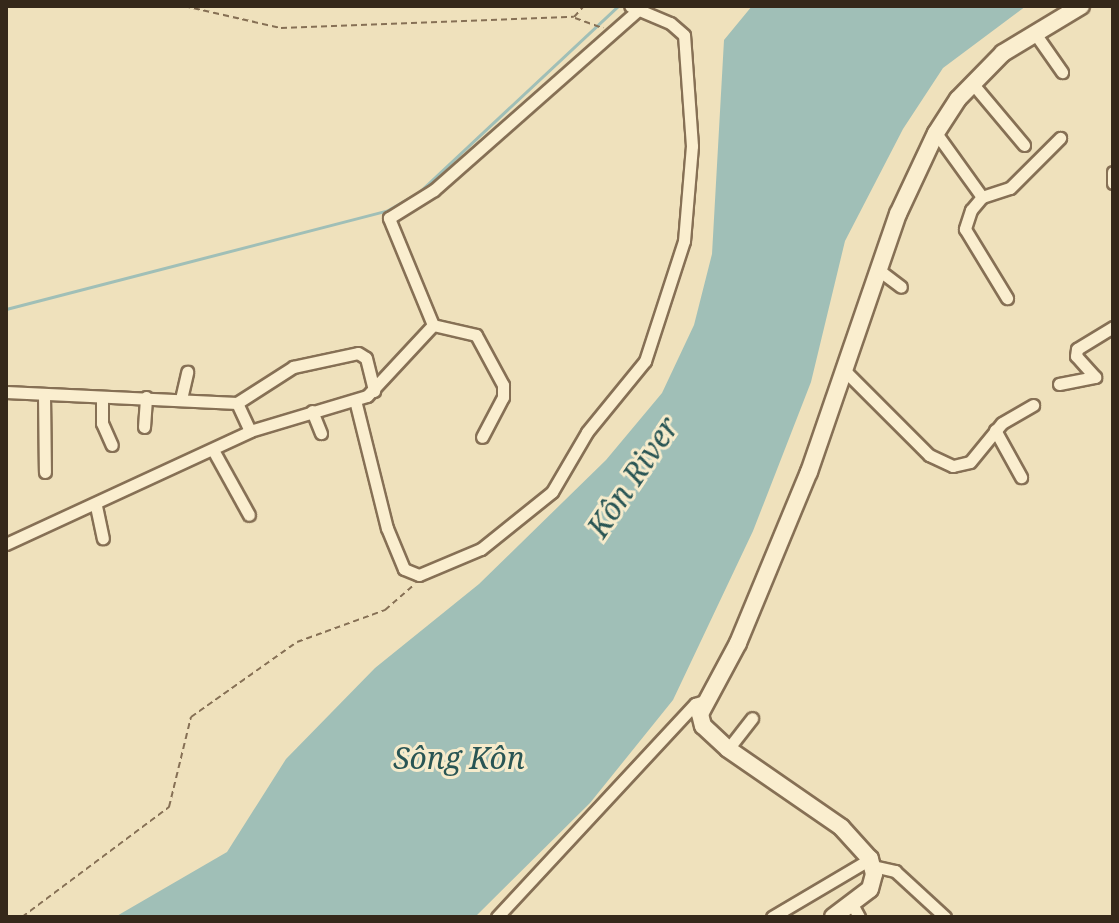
<!DOCTYPE html>
<html>
<head>
<meta charset="utf-8">
<style>
	body { margin:0 }
	#map { position:relative; width:1119px; height:923px; overflow:hidden; background:#efe1bc; font-family:"Noto Serif",serif }
	div>[style] { position:absolute }
	[style*='--x'] { left:calc(var(--x)*1px); top:calc(var(--y)*1px); width:calc(var(--w)*1px); rotate:calc(var(--a)*1deg) }
	.water>* { inset:0; background:#a0bfb7 }
	.stream>* { height:3px; margin:-1.5px; padding:0 1.5px; transform-origin:1.5px; border-radius:1.5px; background:#a0bfb7 }
	.path>* { height:2px; margin-top:-1px; transform-origin:0; background:repeating-linear-gradient(90deg,#867055 0 6px,transparent 0 10px) }
	.roads { filter:drop-shadow(2px 0 #867055) drop-shadow(-2px 0 #867055) drop-shadow(0 2px #867055) drop-shadow(0 -2px #867055) }
	.street>* { height:11px; margin:-5.5px; padding:0 5.5px; transform-origin:5.5px; border-radius:5.5px; background:#faeecf }
	.secondary>* { height:16px; margin:-8px; padding:0 8px; transform-origin:8px; border-radius:8px; background:#faeecf }
	span { translate:-50% -50%; white-space:nowrap; text-align:center; line-height:1.15; -webkit-text-stroke:6px #f6ebcb; paint-order:stroke }
	.water-label { font-size:30px; color:#295554; font-style:italic }
	.frame { position:absolute; inset:0; border:8px solid #35281a; pointer-events:none }
</style>
</head>
<body>
<div id="map">
	<div class="water">
		<div style="clip-path:polygon(752px 6px,1026px 6px,943px 68px,903px 129px,845px 241px,811px 382px,753px 531px,673px 700px,590px 803px,475px 917px,115px 917px,227px 852px,286px 759px,375px 668px,479px 584px,606px 460px,662px 393px,694px 325px,712px 254px,724px 40px)"></div>
	</div>
	<div class="stream">
		<div style="--x:6;--y:309;--w:395;--a:-14.5"></div>
		<div style="--x:388;--y:210;--w:34;--a:-30"></div>
		<div style="--x:418;--y:193;--w:274;--a:-43.1"></div>
	</div>
	<div class="path">
		<div style="--x:184;--y:6;--w:99;--a:12.8"></div>
		<div style="--x:281;--y:28;--w:293;--a:-2.2"></div>
		<div style="--x:574;--y:17;--w:15;--a:-48"></div>
		<div style="--x:575;--y:18;--w:30;--a:20"></div>
		<div style="--x:22;--y:917;--w:184;--a:-36.8"></div>
		<div style="--x:169;--y:807;--w:93;--a:-76.3"></div>
		<div style="--x:191;--y:717;--w:130;--a:-35.3"></div>
		<div style="--x:297;--y:642;--w:94;--a:-20"></div>
		<div style="--x:385;--y:610;--w:40;--a:-41"></div>
	</div>
	<div class="roads">
		<div class="street">
			<div style="--x:1034;--y:32;--w:49;--a:55"></div>
			<div style="--x:972;--y:83;--w:81;--a:50"></div>
			<div style="--x:936;--y:133;--w:79;--a:54.3"></div>
			<div style="--x:982;--y:197;--w:17;--a:130"></div>
			<div style="--x:971;--y:210;--w:20;--a:108"></div>
			<div style="--x:965;--y:229;--w:81;--a:58.7"></div>
			<div style="--x:1113;--y:183;--w:11;--a:-90"></div>
			<div style="--x:982;--y:197;--w:29;--a:-18"></div>
			<div style="--x:1010;--y:188;--w:71;--a:-45"></div>
			<div style="--x:880;--y:271;--w:26;--a:37"></div>
			<div style="--x:433;--y:325;--w:44;--a:13.1"></div>
			<div style="--x:476;--y:335;--w:57;--a:61.6"></div>
			<div style="--x:503;--y:385;--w:12;--a:90"></div>
			<div style="--x:503;--y:397;--w:45;--a:117.7"></div>
			<div style="--x:845;--y:371;--w:119;--a:45"></div>
			<div style="--x:929;--y:455;--w:26;--a:25"></div>
			<div style="--x:953;--y:466;--w:17;--a:-13"></div>
			<div style="--x:970;--y:462;--w:50;--a:-50.6"></div>
			<div style="--x:1002;--y:423;--w:36;--a:-30"></div>
			<div style="--x:1059;--y:384;--w:37;--a:-11"></div>
			<div style="--x:1095;--y:377;--w:28;--a:-132"></div>
			<div style="--x:1076;--y:356;--w:7;--a:-82"></div>
			<div style="--x:1077;--y:349;--w:42;--a:-31.4"></div>
			<div style="--x:6;--y:392;--w:231;--a:2.7"></div>
			<div style="--x:237;--y:403;--w:31;--a:65"></div>
			<div style="--x:250;--y:431;--w:122;--a:-16.7"></div>
			<div style="--x:367;--y:396;--w:97;--a:-47.1"></div>
			<div style="--x:433;--y:325;--w:116;--a:-112.4"></div>
			<div style="--x:389;--y:218;--w:53;--a:-31.9"></div>
			<div style="--x:434;--y:190;--w:269;--a:-41.4"></div>
			<div style="--x:44;--y:395;--w:77;--a:89.3"></div>
			<div style="--x:102;--y:398;--w:25;--a:90"></div>
			<div style="--x:102;--y:423;--w:24;--a:66"></div>
			<div style="--x:181;--y:399;--w:28;--a:-77"></div>
			<div style="--x:355;--y:400;--w:132;--a:76"></div>
			<div style="--x:387;--y:528;--w:44;--a:67.5"></div>
			<div style="--x:404;--y:569;--w:16;--a:22"></div>
			<div style="--x:419;--y:575;--w:67;--a:-22.8"></div>
			<div style="--x:481;--y:549;--w:91;--a:-38.8"></div>
			<div style="--x:552;--y:492;--w:69;--a:-59.7"></div>
			<div style="--x:587;--y:432;--w:92;--a:-50.8"></div>
			<div style="--x:645;--y:361;--w:126;--a:-72"></div>
			<div style="--x:684;--y:241;--w:95;--a:-85.2"></div>
			<div style="--x:692;--y:146;--w:111;--a:-94.1"></div>
			<div style="--x:684;--y:35;--w:18;--a:-139"></div>
			<div style="--x:670;--y:23;--w:43;--a:-157"></div>
			<div style="--x:237;--y:403;--w:67;--a:-32.7"></div>
			<div style="--x:293;--y:367;--w:66;--a:-12.2"></div>
			<div style="--x:358;--y:353;--w:9;--a:32"></div>
			<div style="--x:366;--y:358;--w:34;--a:76"></div>
			<div style="--x:312;--y:411;--w:24;--a:68"></div>
			<div style="--x:144;--y:427;--w:30;--a:-86"></div>
			<div style="--x:995;--y:430;--w:54;--a:61"></div>
			<div style="--x:213;--y:450;--w:74;--a:61"></div>
			<div style="--x:96;--y:506;--w:33;--a:78"></div>
			<div style="--x:6;--y:544;--w:269;--a:-24.8"></div>
			<div style="--x:728;--y:749;--w:39;--a:-52"></div>
			<div style="--x:873;--y:866;--w:23;--a:13"></div>
			<div style="--x:895;--y:871;--w:68;--a:42.6"></div>
			<div style="--x:853;--y:906;--w:13;--a:61"></div>
			<div style="--x:497;--y:917;--w:291;--a:-47.1"></div>
			<div style="--x:695;--y:704;--w:13;--a:-18"></div>
			<div style="--x:772;--y:917;--w:114;--a:-30.6"></div>
		</div>
		<div class="secondary">
			<div style="--x:833;--y:917;--w:46;--a:-37.1"></div>
			<div style="--x:870;--y:889;--w:16;--a:-75"></div>
			<div style="--x:874;--y:874;--w:16;--a:-105"></div>
			<div style="--x:870;--y:859;--w:43;--a:-132.2"></div>
			<div style="--x:841;--y:827;--w:137;--a:-145.4"></div>
			<div style="--x:728;--y:749;--w:34;--a:-137"></div>
			<div style="--x:703;--y:726;--w:12;--a:-104"></div>
			<div style="--x:700;--y:714;--w:81;--a:-61.8"></div>
			<div style="--x:738;--y:643;--w:185;--a:-67.5"></div>
			<div style="--x:809;--y:472;--w:273;--a:-71"></div>
			<div style="--x:898;--y:214;--w:89;--a:-64.9"></div>
			<div style="--x:936;--y:133;--w:40;--a:-57.1"></div>
			<div style="--x:958;--y:99;--w:64;--a:-45.6"></div>
			<div style="--x:1003;--y:53;--w:91;--a:-31.1"></div>
		</div>
	</div>
	<div class="water-label">
		<span style="left:633px;top:477px;rotate:-56deg">Kôn River</span>
		<span style="left:459px;top:758px">Sông Kôn</span>
	</div>
	<div class="frame"></div>
</div>
</body>
</html>
